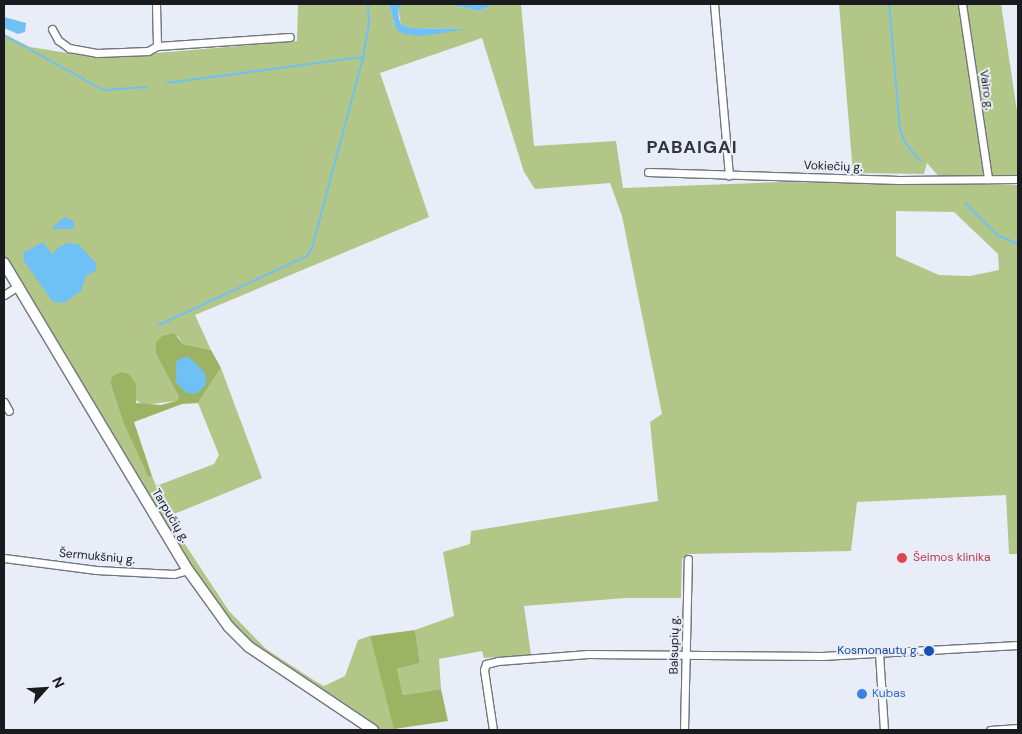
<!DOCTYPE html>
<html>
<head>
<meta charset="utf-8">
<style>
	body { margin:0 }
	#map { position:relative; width:1022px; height:734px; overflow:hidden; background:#e8edf8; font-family:"DM Sans",sans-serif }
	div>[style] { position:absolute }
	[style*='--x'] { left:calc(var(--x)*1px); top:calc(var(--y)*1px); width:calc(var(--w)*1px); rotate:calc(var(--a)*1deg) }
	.green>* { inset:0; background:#b2c787 }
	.forest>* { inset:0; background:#9bb363 }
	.water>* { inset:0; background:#6ec0f5 }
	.stream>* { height:2px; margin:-1px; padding:0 1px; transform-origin:1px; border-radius:1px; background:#6ec0f5 }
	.roads { filter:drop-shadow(1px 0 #71767f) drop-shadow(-1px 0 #71767f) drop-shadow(0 1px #71767f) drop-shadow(0 -1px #71767f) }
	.minor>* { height:7px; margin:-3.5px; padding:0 3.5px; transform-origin:3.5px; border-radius:3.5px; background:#fff }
	.secondary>* { height:10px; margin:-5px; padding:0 5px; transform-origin:5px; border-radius:5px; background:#fff }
	.dots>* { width:14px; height:14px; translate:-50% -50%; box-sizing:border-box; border:2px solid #e8edf8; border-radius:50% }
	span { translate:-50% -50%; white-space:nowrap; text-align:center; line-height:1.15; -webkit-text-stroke:4px #e8edf8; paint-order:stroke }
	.street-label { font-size:12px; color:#191b1f }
	.health-label { font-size:12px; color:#be3a42 }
	.left { translate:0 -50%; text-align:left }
	.transit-label { font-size:12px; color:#164399 }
	.right { translate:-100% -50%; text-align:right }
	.shop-label { font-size:12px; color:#366cbe }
	.district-label { font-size:18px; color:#31353d; font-weight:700; letter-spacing:1px }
	.frame { position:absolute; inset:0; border:5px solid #191b1f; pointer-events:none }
	.north { position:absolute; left:20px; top:664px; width:50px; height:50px; -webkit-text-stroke:4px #e8edf8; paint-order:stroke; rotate:64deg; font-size:14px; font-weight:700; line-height:20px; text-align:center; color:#191b1f }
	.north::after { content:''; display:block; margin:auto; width:18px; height:22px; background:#191b1f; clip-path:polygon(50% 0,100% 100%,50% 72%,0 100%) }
</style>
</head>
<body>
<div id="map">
	<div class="green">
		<div style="clip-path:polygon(evenodd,298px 4px,389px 4px,396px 29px,463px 29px,410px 28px,401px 24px,398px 9px,404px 4px,449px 4px,479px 11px,494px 4px,521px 4px,534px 146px,616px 141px,623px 188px,781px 182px,1018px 185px,1018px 554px,1009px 554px,1006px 495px,857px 502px,851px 551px,689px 554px,682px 559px,681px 598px,626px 598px,524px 606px,531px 655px,484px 658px,482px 651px,439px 659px,441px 689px,403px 695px,397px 669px,420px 663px,415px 630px,454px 616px,443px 552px,470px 544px,471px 531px,658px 501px,650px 422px,662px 414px,622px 216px,610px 183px,535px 189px,524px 172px,482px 38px,380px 73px,429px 217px,195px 315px,211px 350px,183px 344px,177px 335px,168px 374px,179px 397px,176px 401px,143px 405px,110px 382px,123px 422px,148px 477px,152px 476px,156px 486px,214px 464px,219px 455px,198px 403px,221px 368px,262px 478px,167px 517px,229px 611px,266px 649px,315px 681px,324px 686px,345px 676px,358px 640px,370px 636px,395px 730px,377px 730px,242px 637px,206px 591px,4px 257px,4px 34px,30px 47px,98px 58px,297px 41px,298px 4px,896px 211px,954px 212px,998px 254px,999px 270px,970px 276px,939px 275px,896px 256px,896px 211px)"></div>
		<div style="clip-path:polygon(839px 4px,1001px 4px,1018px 118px,1018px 179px,941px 179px,927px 163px,924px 174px,853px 173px)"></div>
	</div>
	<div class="forest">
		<div style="clip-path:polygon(174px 333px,183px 344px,211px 350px,221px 368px,198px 403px,182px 404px,134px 422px,152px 476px,148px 477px,123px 422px,110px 382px,113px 376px,121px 372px,129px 374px,136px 384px,136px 403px,161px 405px,176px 401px,179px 397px,156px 353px,156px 342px,162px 336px)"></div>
		<div style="clip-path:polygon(415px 630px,420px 663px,397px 669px,403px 695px,441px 689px,448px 721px,394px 729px,370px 636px)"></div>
	</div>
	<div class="water">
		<div style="clip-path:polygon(389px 4px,404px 4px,398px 9px,399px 19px,401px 24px,410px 28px,467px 29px,423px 36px,403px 34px,396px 29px)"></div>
		<div style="clip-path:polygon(449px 4px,494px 4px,479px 11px)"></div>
		<div style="clip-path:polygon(4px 17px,26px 23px,25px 32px,18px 34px,4px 28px)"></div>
		<div style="clip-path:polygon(64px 217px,74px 221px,74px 229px,51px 229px)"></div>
		<div style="clip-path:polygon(43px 242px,53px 255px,56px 249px,67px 243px,78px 244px,96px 263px,96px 271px,86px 276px,81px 291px,64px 303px,53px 302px,24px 261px,23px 253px)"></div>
		<div style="clip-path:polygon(188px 356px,205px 373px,206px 385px,196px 394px,186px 393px,176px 382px,176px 361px)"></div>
	</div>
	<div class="stream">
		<div style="--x:889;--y:4;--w:126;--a:85"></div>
		<div style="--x:900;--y:130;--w:15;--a:67"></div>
		<div style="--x:906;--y:144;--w:23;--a:49"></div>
		<div style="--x:4;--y:35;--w:113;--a:29.1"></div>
		<div style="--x:103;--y:90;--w:44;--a:-3.9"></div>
		<div style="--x:167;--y:83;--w:198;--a:-7.6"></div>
		<div style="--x:965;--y:203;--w:45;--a:45"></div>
		<div style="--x:997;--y:235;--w:23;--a:23"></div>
		<div style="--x:159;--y:325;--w:163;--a:-25"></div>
		<div style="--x:307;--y:256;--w:9;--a:-58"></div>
		<div style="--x:312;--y:248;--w:198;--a:-75"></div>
		<div style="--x:363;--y:57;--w:34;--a:-80"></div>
		<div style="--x:369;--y:24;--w:20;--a:-93"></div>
	</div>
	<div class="roads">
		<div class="minor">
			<div style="--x:156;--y:4;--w:42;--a:88.6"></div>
			<div style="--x:714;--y:4;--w:172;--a:85"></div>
			<div style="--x:962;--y:4;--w:177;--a:81.5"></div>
			<div style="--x:52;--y:29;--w:13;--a:61"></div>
			<div style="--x:58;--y:40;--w:14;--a:36"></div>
			<div style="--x:69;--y:48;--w:28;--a:10"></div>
			<div style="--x:97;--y:53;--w:51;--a:-2.2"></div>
			<div style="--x:148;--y:51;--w:10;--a:-29"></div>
			<div style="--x:157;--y:46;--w:133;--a:-3.9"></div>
			<div style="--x:648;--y:172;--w:251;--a:1.8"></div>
			<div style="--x:899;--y:180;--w:119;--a:-0.5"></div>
			<div style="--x:4;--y:295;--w:17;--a:-33"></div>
			<div style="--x:4;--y:402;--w:10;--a:61"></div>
			<div style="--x:4;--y:558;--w:93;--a:7.4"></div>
			<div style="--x:96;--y:570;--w:78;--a:2.9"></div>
			<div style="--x:174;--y:574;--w:15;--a:-16"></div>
			<div style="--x:879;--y:653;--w:77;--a:86.3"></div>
			<div style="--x:493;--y:730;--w:61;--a:-98.5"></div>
			<div style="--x:484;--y:670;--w:6;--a:-72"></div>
			<div style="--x:486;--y:664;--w:12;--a:-14"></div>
			<div style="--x:498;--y:661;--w:90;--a:-4.4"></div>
			<div style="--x:588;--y:654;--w:234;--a:0.5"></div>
			<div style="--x:822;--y:656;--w:196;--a:-3.2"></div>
			<div style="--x:684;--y:730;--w:171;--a:-88.7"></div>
			<div style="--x:990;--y:730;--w:28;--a:-4"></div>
		</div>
		<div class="secondary">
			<div style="--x:4;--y:263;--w:358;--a:59.1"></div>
			<div style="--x:188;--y:570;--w:70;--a:54.3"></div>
			<div style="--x:229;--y:627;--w:28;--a:45"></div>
			<div style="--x:249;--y:647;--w:149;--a:33.8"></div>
		</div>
	</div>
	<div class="dots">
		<div style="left:902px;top:558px;background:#e0444e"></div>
		<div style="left:929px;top:651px;background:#1a4fb4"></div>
		<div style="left:862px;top:694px;background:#3f7fe0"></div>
	</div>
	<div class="street-label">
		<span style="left:986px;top:90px;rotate:82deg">Vairo g.</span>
		<span style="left:833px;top:167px;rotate:2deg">Vokiečių g.</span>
		<span style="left:170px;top:516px;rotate:59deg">Tarpučių g.</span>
		<span style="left:97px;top:557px;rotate:5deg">Šermukšnių g.</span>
		<span style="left:675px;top:645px;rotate:-89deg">Balsupių g.</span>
	</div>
	<div class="health-label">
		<span class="left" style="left:913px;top:558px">Šeimos klinika</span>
	</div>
	<div class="transit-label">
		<span class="right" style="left:919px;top:651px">Kosmonautų g.</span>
	</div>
	<div class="shop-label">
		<span class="left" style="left:872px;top:694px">Kubas</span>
	</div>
	<div class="district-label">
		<span style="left:692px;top:147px">PABAIGAI</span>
	</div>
	<div class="frame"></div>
	<div class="north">N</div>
</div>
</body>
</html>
